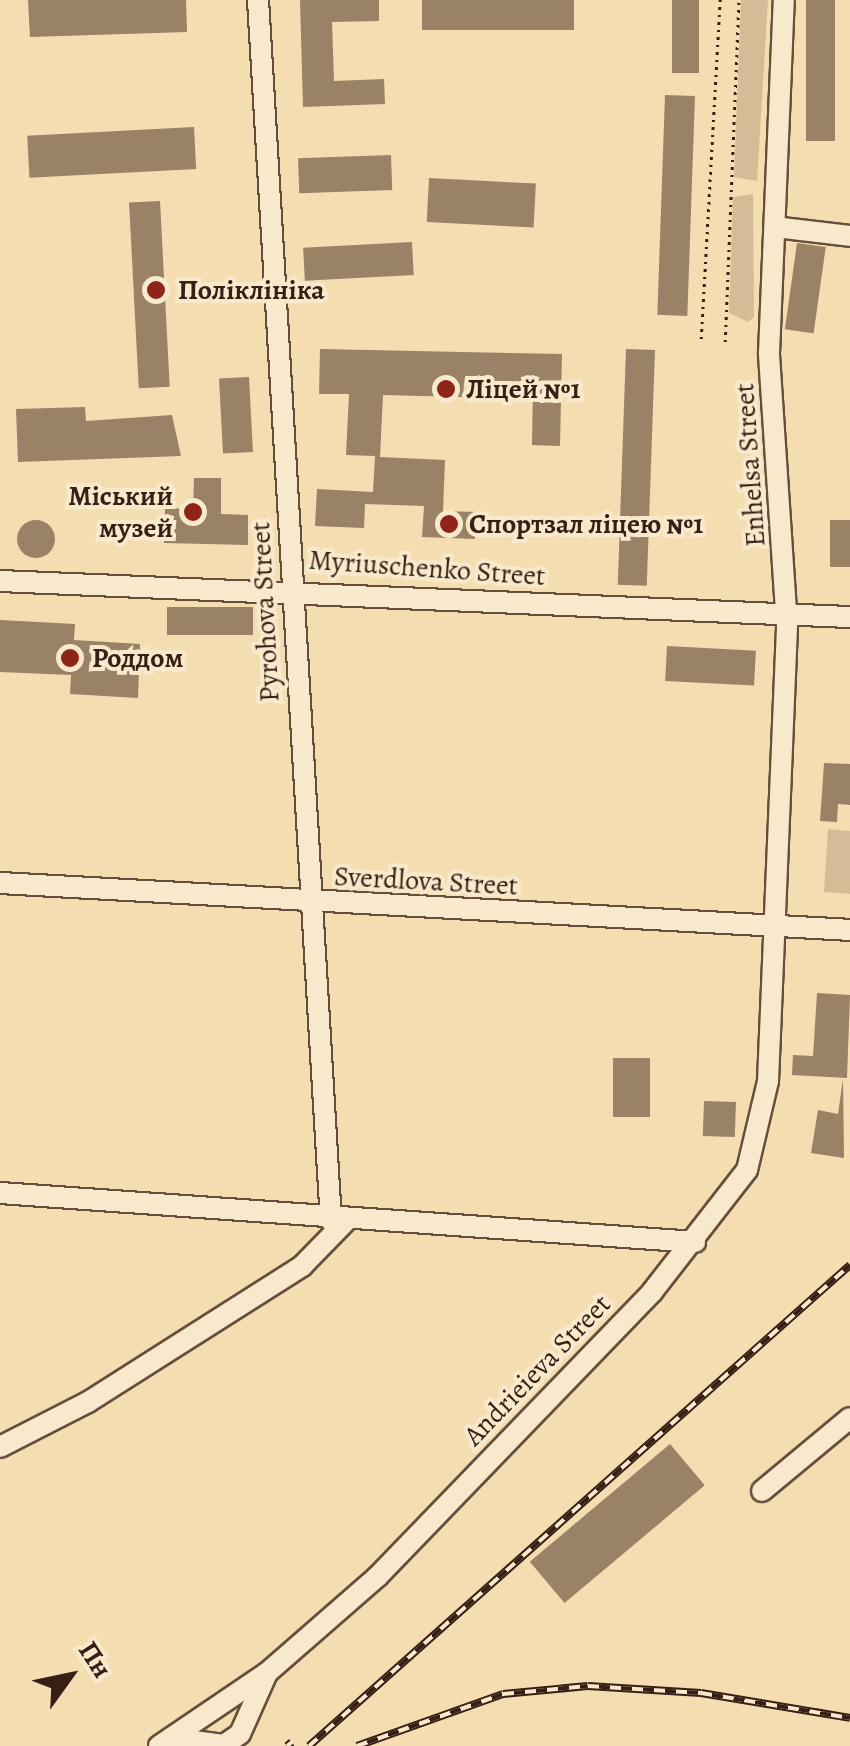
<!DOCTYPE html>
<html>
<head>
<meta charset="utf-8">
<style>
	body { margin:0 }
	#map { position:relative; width:850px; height:1746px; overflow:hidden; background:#f4ddb1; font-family:Alegreya,serif }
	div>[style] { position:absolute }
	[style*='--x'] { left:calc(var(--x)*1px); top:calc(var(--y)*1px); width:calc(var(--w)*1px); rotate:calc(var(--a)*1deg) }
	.green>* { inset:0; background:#d4bd96 }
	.building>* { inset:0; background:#998266; transform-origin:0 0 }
	.round { border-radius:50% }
	.path>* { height:2.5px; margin-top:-1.25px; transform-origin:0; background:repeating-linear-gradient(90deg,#361f15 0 2.5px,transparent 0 7.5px) }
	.roads { filter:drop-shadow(2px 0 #664e3c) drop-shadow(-2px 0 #664e3c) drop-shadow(0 2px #664e3c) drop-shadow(0 -2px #664e3c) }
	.minor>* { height:20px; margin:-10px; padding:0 10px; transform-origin:10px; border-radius:10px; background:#f8e9cc }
	.rail>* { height:8px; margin-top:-4px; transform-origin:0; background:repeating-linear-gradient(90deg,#f8e9cc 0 11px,#361f15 0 22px); box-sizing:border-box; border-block:2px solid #361f15 }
	.dots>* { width:28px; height:28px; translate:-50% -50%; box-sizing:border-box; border:5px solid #f8e9cc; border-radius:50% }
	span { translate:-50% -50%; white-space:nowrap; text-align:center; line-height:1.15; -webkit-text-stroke:8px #f8e9cc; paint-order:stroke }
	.poi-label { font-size:28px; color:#361f15; font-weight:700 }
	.left { translate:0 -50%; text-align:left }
	.right { translate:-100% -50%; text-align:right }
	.street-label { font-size:28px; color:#361f15 }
	.north { position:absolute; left:20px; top:1626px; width:100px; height:100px; -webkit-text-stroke:8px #f8e9cc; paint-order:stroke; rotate:57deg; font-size:28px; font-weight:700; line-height:40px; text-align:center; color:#361f15 }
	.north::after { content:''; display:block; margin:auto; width:35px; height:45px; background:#361f15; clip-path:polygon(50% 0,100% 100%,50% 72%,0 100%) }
</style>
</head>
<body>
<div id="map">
	<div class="green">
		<div style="clip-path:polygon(741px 0,768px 0,757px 181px,734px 177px)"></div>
		<div style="clip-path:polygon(753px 194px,754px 317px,748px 322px,729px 313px,733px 197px)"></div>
		<div style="clip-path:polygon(828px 829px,850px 831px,850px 894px,824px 892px)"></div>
	</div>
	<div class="building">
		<div style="clip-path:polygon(28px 0,186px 0,187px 32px,30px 37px)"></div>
		<div style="clip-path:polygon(300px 0,379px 0,379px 21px,332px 22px,334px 81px,384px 79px,385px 104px,303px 107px)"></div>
		<div style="left:422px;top:0;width:152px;height:30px"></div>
		<div style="left:672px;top:0;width:27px;height:73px"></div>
		<div style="left:806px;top:0;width:29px;height:141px"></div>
		<div style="left:665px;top:95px;width:30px;height:220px;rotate:2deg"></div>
		<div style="left:194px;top:127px;width:42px;height:167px;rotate:87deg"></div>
		<div style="left:391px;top:155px;width:35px;height:93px;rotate:88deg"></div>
		<div style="left:429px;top:178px;width:107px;height:44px;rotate:3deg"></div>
		<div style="left:160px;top:201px;width:186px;height:31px;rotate:87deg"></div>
		<div style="left:412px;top:242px;width:33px;height:109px;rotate:87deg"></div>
		<div style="left:797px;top:243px;width:29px;height:87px;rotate:8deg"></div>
		<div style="clip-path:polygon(320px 349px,562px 354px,560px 446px,532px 445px,533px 385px,464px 383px,463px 397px,383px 395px,380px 457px,445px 460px,443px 511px,476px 512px,475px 539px,422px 537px,424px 506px,365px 504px,364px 528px,315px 526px,317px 489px,373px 492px,375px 456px,346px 455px,349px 394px,319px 394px)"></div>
		<div style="left:626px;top:349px;width:29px;height:236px;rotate:2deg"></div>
		<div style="left:249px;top:377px;width:75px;height:30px;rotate:87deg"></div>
		<div style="clip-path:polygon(85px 407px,86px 421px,172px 415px,181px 456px,18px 462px,16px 409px)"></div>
		<div style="clip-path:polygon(194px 478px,221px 478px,221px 514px,248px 515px,248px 545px,164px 543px,165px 508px,193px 509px)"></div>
		<div style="left:850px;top:520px;width:47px;height:20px;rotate:90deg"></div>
		<div class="round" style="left:17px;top:520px;width:38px;height:38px"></div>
		<div style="left:167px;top:607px;width:86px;height:28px"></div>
		<div style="clip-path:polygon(0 620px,75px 624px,74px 640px,140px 644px,138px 698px,70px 694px,71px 675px,0 672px)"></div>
		<div style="left:667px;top:646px;width:89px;height:35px;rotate:3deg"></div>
		<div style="clip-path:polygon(824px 763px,850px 764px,850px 805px,838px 804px,837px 822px,820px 821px)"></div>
		<div style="clip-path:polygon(817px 993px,850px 995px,847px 1078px,792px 1075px,793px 1055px,813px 1056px)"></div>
		<div style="left:613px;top:1058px;width:37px;height:59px"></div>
		<div style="clip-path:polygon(843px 1079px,844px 1158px,811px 1153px,818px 1110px,838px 1114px)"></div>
		<div style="left:704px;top:1101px;width:32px;height:35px;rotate:2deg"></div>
		<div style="left:670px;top:1444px;width:54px;height:183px;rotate:50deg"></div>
	</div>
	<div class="path">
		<div style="--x:701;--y:339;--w:340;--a:-86.8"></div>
		<div style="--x:725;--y:342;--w:342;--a:-87.7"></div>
	</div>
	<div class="roads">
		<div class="minor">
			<div style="--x:258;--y:0;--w:1223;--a:86.58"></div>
			<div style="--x:775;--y:227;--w:76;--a:6.8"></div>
			<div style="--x:0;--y:581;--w:851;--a:2.43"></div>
			<div style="--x:0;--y:883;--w:851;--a:3.16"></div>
			<div style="--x:0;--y:1193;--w:697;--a:4.03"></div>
			<div style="--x:0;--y:1447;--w:99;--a:-27.1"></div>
			<div style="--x:88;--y:1402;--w:254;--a:-32.4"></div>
			<div style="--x:302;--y:1266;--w:62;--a:-45.7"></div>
			<div style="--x:762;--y:1491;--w:114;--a:-39.7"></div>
			<div style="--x:171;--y:1738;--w:53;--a:7.5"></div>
			<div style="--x:224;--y:1745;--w:19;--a:-35"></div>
			<div style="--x:240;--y:1734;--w:67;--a:-66.1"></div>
			<div style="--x:159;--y:1746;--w:130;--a:-34.1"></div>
			<div style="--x:267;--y:1673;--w:147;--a:-41.1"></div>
			<div style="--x:378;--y:1576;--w:395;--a:-46"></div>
			<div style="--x:652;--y:1292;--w:155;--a:-52.1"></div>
			<div style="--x:747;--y:1170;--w:91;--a:-76.7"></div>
			<div style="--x:768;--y:1081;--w:455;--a:-87.6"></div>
			<div style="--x:787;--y:626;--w:274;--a:-93.8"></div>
			<div style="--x:769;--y:353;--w:353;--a:-87.6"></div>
		</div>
	</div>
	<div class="rail">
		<div style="--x:287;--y:1746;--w:6;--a:-39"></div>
		<div style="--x:309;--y:1746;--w:724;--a:-41.64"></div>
		<div style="--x:357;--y:1746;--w:155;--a:-19.6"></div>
		<div style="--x:503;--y:1694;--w:85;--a:-5.4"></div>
		<div style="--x:588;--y:1686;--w:113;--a:3.5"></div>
		<div style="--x:701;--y:1693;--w:151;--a:9.5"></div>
	</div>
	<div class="dots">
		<div style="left:156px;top:290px;background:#8f2418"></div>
		<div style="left:446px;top:389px;background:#8f2418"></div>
		<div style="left:193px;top:512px;background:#8f2418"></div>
		<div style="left:449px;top:524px;background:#8f2418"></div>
		<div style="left:70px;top:658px;background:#8f2418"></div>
	</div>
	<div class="poi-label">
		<span class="left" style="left:178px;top:290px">Поліклініка</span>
		<span class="left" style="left:466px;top:389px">Ліцей №1</span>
		<span class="right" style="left:173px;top:512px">Міський<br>музей</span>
		<span class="left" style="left:469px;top:524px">Спортзал ліцею №1</span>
		<span class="left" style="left:92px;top:658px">Роддом</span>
	</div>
	<div class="street-label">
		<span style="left:750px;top:465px;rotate:-94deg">Enhelsa Street</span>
		<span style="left:427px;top:568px;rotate:4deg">Myriuschenko Street</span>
		<span style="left:265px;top:612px;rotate:-93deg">Pyrohova Street</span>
		<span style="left:426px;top:881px;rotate:3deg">Sverdlova Street</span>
		<span style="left:537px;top:1370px;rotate:-46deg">Andrieieva Street</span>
	</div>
	<div class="north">Пн</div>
</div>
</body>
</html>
